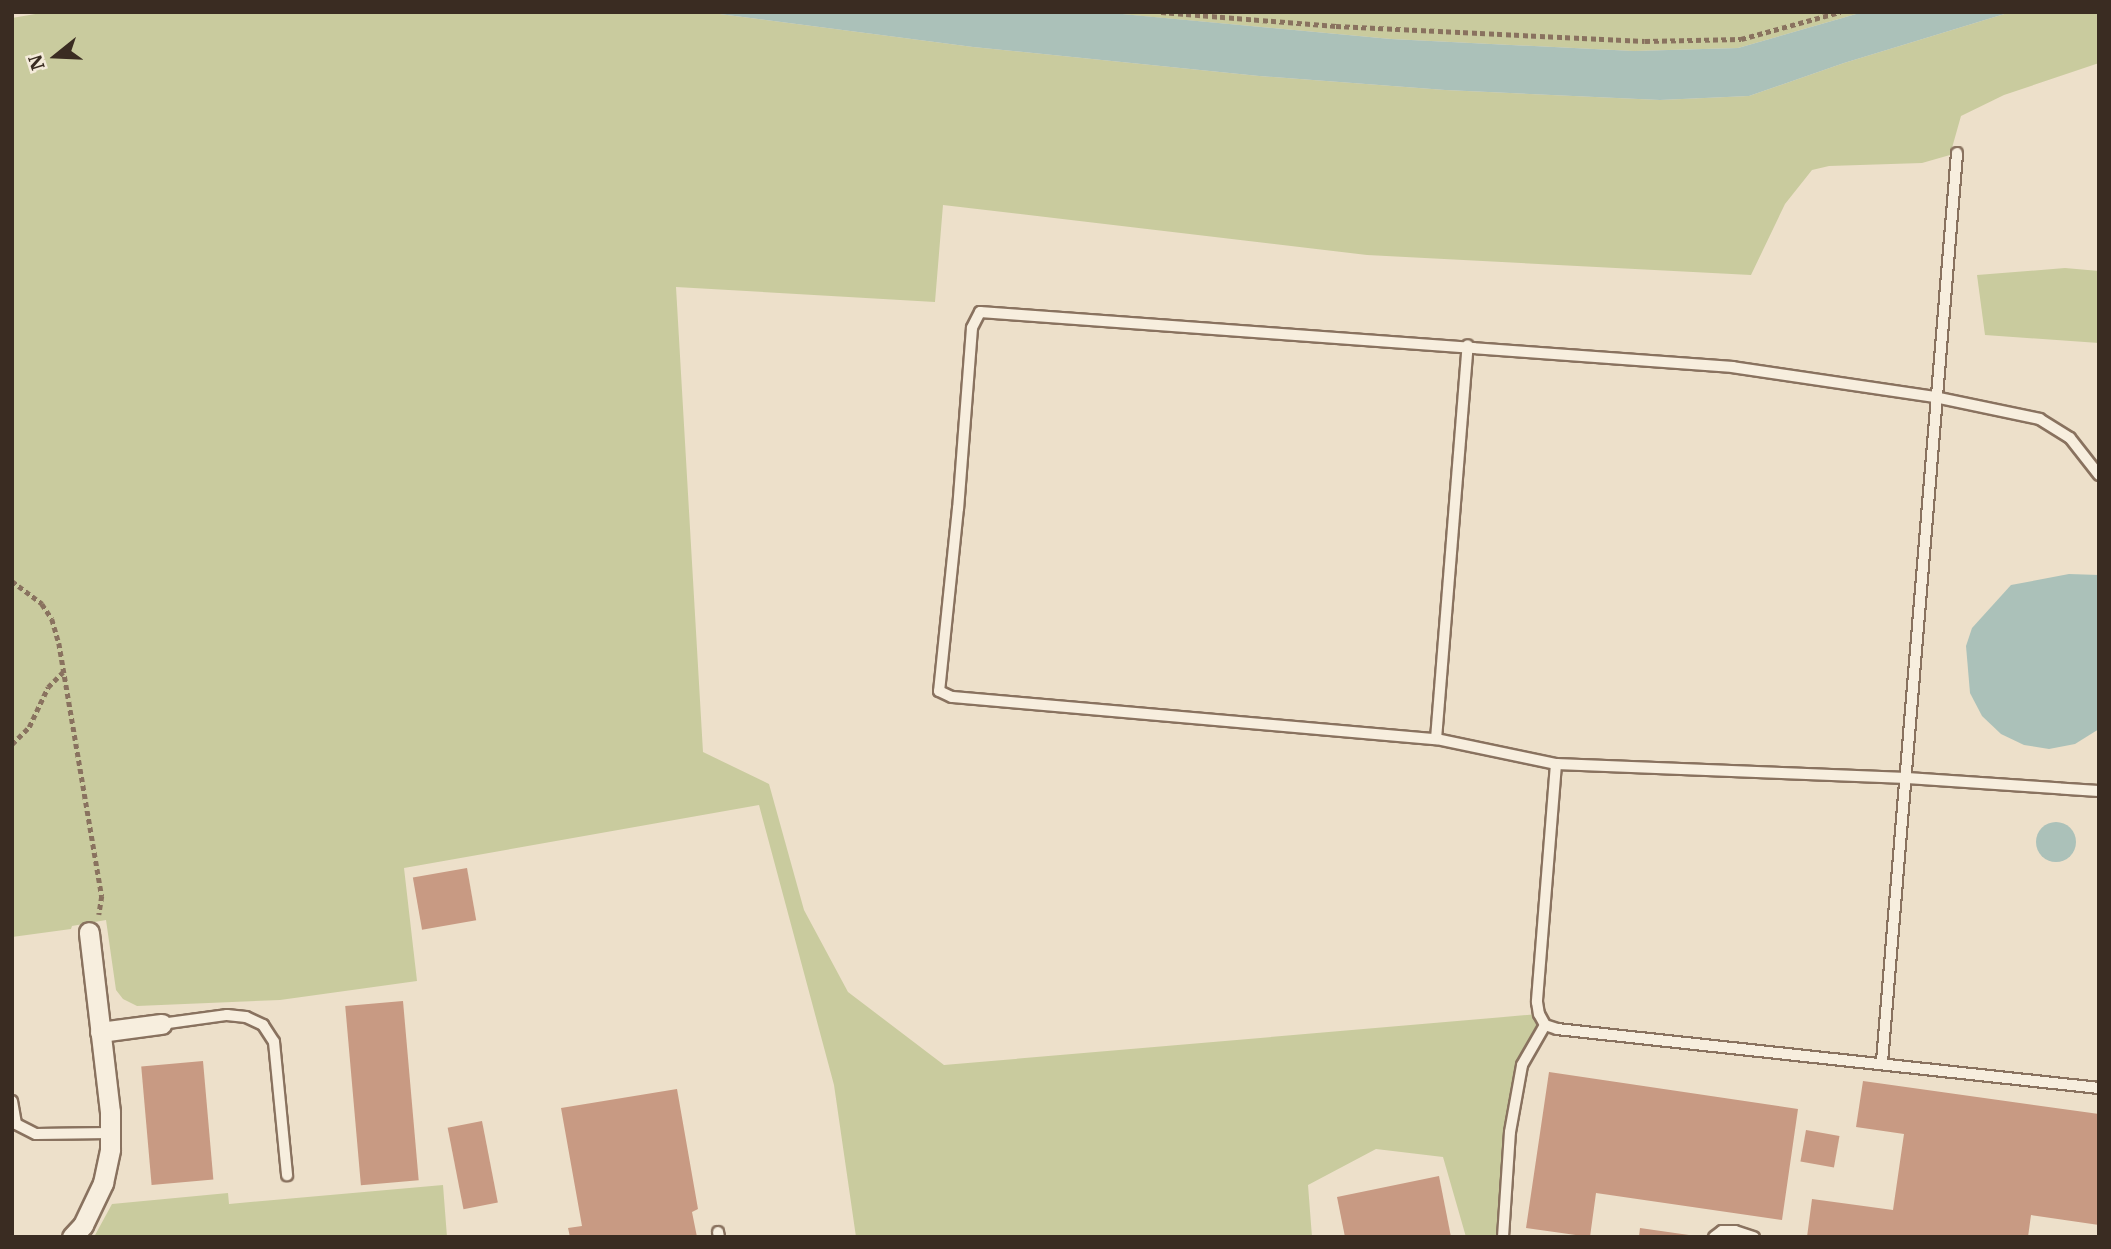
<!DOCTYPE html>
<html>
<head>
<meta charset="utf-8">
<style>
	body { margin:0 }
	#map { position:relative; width:2111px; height:1249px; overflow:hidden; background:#ede0ca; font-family:"IBM Plex Serif",serif }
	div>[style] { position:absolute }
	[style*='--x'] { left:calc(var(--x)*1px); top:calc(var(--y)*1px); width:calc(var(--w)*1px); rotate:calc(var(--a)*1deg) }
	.green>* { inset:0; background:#c9cb9e }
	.water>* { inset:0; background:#abc1b9 }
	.round { border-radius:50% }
	.building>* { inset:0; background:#c89a83; transform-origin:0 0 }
	.path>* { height:4.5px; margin-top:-2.25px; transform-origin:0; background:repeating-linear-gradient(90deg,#89725f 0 5px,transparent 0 8.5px) }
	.roads { filter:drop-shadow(2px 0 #89725f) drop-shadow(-2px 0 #89725f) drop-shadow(0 2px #89725f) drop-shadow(0 -2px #89725f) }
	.lane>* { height:10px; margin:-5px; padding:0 5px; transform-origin:5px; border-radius:5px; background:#f7eede }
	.street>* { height:19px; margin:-9.5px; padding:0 9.5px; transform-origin:9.5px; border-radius:9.5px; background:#f7eede }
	span { translate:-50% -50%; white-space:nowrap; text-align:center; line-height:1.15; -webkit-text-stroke:7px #f4ebda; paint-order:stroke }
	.frame { position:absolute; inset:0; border:14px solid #3a2c22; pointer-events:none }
	.north { position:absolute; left:21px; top:21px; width:70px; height:70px; -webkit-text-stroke:5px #f4ebda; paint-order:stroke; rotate:252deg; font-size:19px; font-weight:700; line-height:28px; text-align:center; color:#3a2c22 }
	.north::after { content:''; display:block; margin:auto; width:24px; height:32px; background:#3a2c22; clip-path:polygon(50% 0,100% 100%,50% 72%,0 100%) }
</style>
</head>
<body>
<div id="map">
	<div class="green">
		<div style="clip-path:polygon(47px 12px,704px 12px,973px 47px,1259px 76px,1445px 90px,1660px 100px,1749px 96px,1844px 63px,2011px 12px,2099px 12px,2099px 63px,2004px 95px,1961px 116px,1950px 155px,1922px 163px,1829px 166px,1812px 170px,1785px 204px,1751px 275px,1367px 255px,943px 205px,935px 302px,676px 287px,703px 752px,769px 784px,804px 910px,848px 992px,944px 1065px,1539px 1014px,1545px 1025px,1522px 1065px,1503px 1237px,1466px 1237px,1443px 1157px,1376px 1149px,1308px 1185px,1312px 1237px,856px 1237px,834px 1085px,759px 805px,404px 868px,417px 981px,280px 1000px,137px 1006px,123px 999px,116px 990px,106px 920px,72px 926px,71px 929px,12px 937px,12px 18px)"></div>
		<div style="clip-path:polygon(1099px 12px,1863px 12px,1738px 48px,1634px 51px,1391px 39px)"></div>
		<div style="clip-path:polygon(2065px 268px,2099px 271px,2099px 343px,1985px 335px,1977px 275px)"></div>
		<div style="clip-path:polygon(443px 1185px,447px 1237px,94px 1237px,112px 1204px,228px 1193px,229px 1204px)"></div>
	</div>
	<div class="water">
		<div style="clip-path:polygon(704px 12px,1101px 12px,1391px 39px,1634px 51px,1738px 48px,1863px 12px,2011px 12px,1844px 63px,1749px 96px,1660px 100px,1445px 90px,1259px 76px,973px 47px)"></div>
		<div style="clip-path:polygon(2069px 574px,2099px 575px,2099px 729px,2075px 744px,2049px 749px,2024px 745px,2001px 734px,1982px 716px,1970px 693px,1966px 646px,1972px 628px,2011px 585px)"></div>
		<div class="round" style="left:2036px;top:822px;width:40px;height:40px"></div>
	</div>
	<div class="building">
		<div style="left:467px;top:868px;width:53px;height:55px;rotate:80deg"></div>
		<div style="left:403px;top:1001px;width:180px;height:58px;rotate:85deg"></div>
		<div style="left:203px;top:1061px;width:119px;height:62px;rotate:85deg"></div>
		<div style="clip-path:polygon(1549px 1072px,1798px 1109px,1782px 1220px,1596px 1193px,1590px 1237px,1526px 1228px)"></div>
		<div style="clip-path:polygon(1863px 1081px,2099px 1114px,2099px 1225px,2031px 1215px,2028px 1237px,1807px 1237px,1812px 1199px,1893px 1210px,1904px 1134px,1856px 1127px)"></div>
		<div style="clip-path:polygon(677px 1089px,698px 1209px,692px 1212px,697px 1237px,570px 1237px,568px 1228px,582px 1226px,561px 1108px)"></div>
		<div style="left:482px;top:1121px;width:83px;height:35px;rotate:79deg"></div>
		<div style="left:1806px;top:1130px;width:34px;height:32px;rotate:10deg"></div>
		<div style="clip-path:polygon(1439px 1176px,1451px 1237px,1345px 1237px,1337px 1197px)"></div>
		<div style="clip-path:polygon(1640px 1228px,1689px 1235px,1689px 1237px,1639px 1237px)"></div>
	</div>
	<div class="path">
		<div style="--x:1161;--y:12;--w:176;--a:4.6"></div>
		<div style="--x:1336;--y:26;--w:309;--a:2.8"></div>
		<div style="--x:1645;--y:41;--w:96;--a:-1.2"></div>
		<div style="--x:1741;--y:39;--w:103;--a:-15.3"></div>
		<div style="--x:12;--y:581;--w:38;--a:37"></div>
		<div style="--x:42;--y:604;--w:18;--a:56"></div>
		<div style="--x:52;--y:619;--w:25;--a:74"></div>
		<div style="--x:59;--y:643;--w:257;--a:80.4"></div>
		<div style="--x:102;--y:896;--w:19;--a:99"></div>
		<div style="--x:12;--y:744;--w:24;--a:-45"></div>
		<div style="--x:29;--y:727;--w:44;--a:-64.6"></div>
		<div style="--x:48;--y:687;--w:21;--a:-45"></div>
	</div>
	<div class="roads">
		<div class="lane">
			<div style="--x:2099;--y:475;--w:47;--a:-128.1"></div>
			<div style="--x:2070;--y:438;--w:36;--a:-148"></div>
			<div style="--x:2040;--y:419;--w:107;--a:-168.2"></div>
			<div style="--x:1935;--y:397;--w:204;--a:-171.6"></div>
			<div style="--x:1733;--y:367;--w:755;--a:-175.82"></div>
			<div style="--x:980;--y:312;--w:18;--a:117"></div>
			<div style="--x:972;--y:328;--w:181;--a:94.4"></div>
			<div style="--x:958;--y:508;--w:184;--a:95.9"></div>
			<div style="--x:939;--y:691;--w:14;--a:25"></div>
			<div style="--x:952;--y:697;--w:486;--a:5"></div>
			<div style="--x:1436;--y:739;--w:123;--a:11.8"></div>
			<div style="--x:1556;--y:764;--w:351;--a:2.3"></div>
			<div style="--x:1907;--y:778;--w:192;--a:3.9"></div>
			<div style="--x:1436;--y:739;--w:395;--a:-85.4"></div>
			<div style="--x:1556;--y:764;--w:239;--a:94.6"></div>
			<div style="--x:1537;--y:1002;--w:12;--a:81"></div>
			<div style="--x:1539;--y:1014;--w:13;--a:61"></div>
			<div style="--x:1545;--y:1025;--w:13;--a:18"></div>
			<div style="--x:1557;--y:1029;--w:545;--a:6.21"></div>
			<div style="--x:161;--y:1024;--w:67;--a:-7.8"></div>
			<div style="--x:227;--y:1015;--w:19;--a:6"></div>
			<div style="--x:246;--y:1017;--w:19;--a:25"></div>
			<div style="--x:263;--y:1025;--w:20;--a:57"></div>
			<div style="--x:274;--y:1042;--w:134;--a:84.4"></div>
			<div style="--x:1882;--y:1062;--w:912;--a:-85.28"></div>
			<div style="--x:12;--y:1101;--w:23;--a:80"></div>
			<div style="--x:16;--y:1124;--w:22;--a:27"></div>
			<div style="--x:36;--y:1134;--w:74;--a:-0.8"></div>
			<div style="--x:718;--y:1232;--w:5;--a:79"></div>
			<div style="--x:1503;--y:1237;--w:105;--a:-86.2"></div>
			<div style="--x:1510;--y:1132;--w:68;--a:-79.8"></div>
			<div style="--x:1522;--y:1065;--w:46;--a:-60.1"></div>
			<div style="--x:1714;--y:1237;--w:10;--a:-37"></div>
			<div style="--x:1722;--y:1231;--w:13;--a:0"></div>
			<div style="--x:1735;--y:1231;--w:20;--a:18"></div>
		</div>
		<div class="street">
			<div style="--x:100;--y:1032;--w:62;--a:-7.5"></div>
			<div style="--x:72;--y:1237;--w:16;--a:-47"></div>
			<div style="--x:83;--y:1225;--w:47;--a:-64.5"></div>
			<div style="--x:103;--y:1183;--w:35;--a:-78"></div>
			<div style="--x:110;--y:1149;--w:37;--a:-90"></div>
			<div style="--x:110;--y:1112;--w:181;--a:-96.7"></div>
		</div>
	</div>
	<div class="frame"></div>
	<div class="north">N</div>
</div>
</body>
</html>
